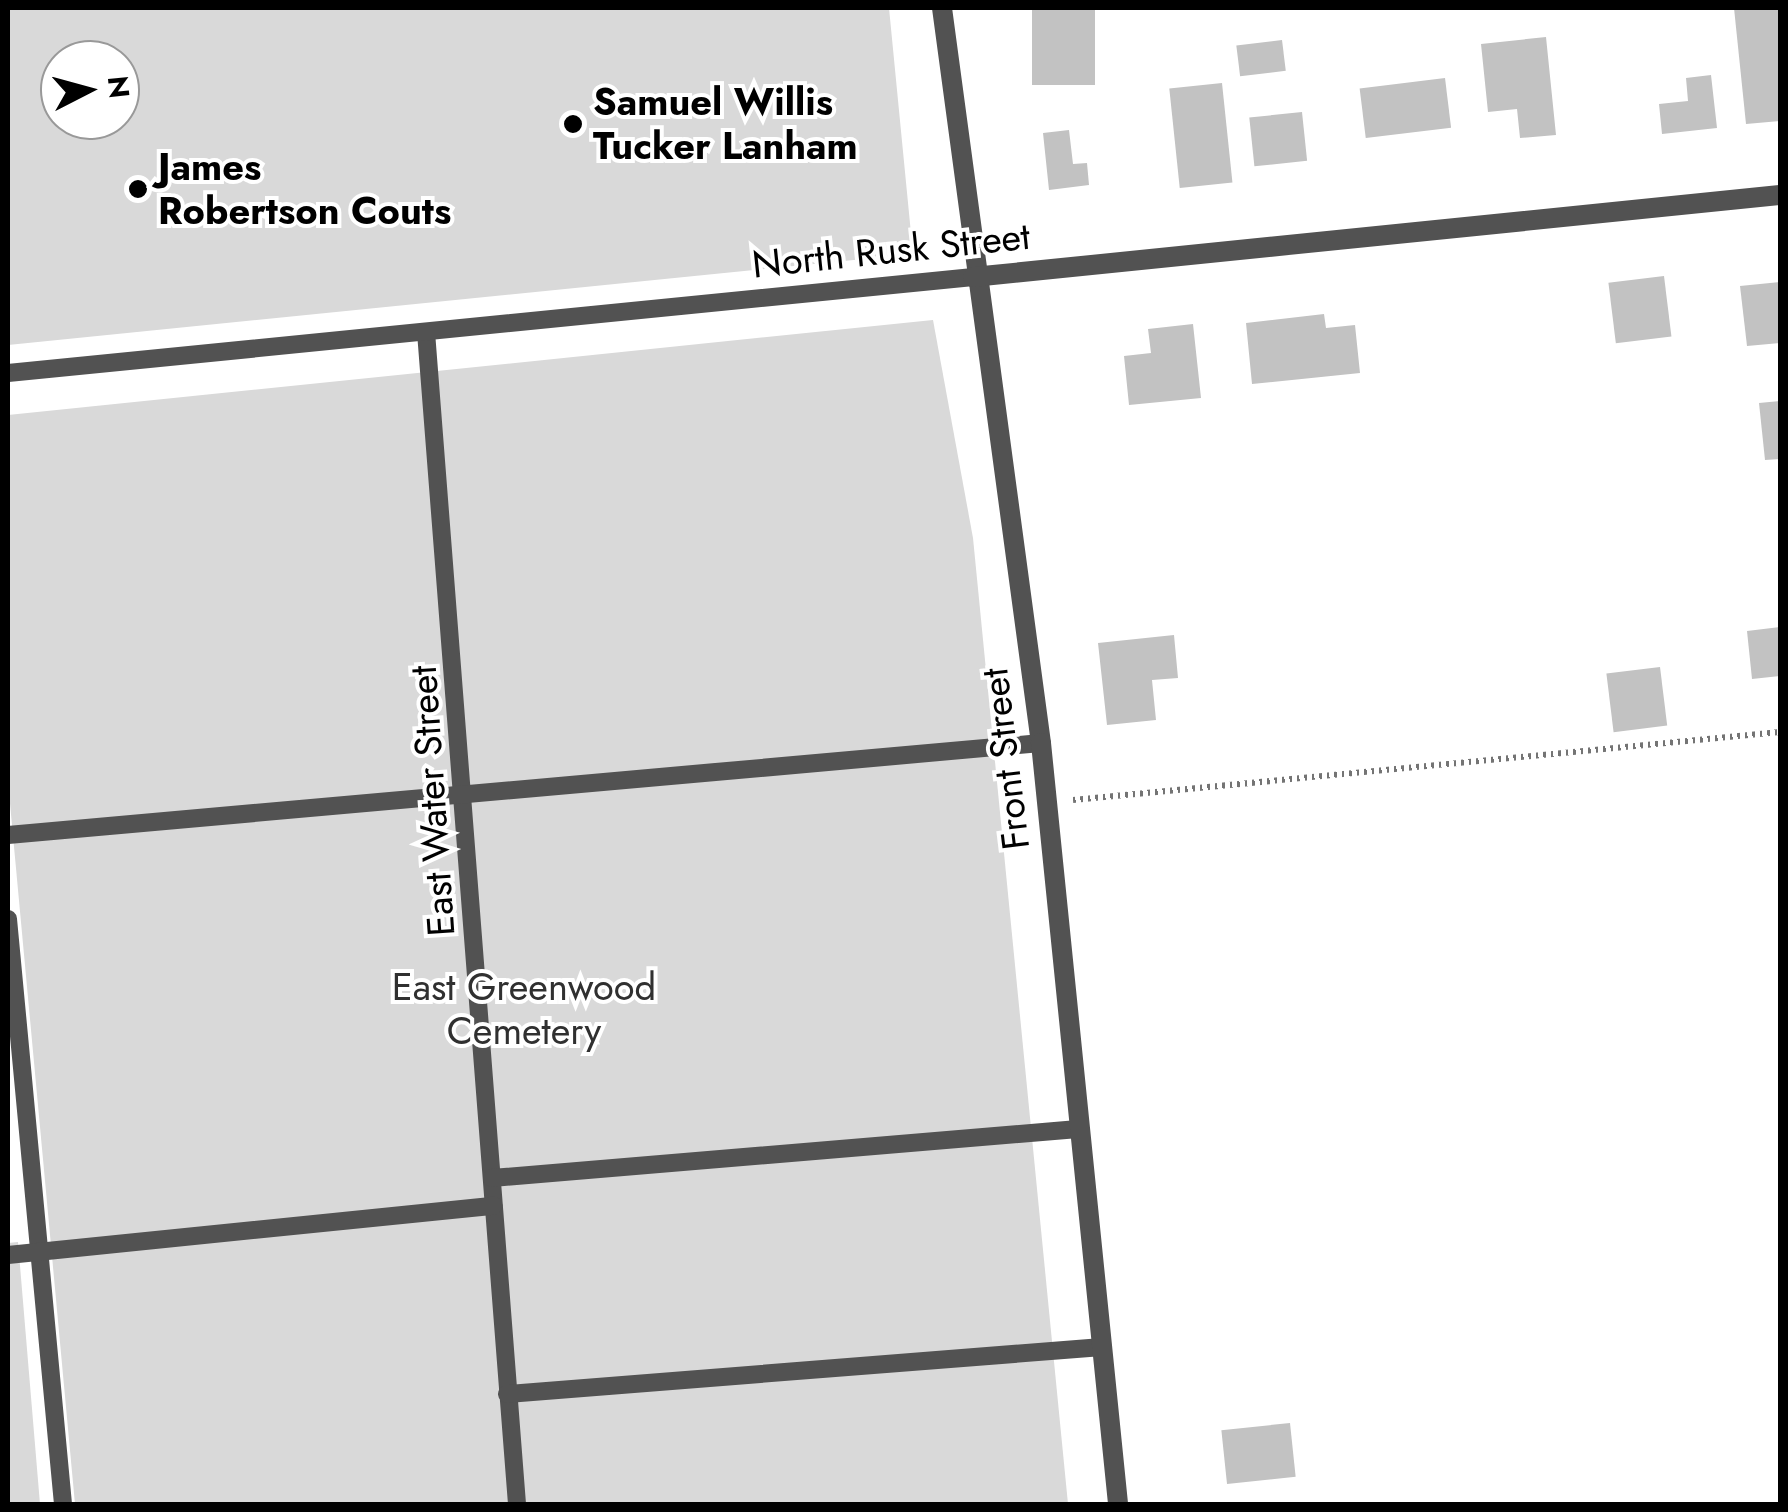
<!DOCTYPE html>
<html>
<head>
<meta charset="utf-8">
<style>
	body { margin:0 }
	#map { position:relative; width:1788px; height:1512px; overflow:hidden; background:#fff; font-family:Jost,sans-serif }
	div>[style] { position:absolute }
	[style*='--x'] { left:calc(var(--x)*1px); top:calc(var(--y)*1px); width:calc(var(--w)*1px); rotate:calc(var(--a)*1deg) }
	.green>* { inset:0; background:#d9d9d9 }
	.building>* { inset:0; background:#c2c2c2; transform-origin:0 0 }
	.path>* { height:6px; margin-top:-3px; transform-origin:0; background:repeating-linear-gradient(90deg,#747474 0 2.5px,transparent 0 7.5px) }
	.service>* { height:18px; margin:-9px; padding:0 9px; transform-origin:9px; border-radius:9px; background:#525252 }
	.tertiary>* { height:20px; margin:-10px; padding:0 10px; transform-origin:10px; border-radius:10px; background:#525252 }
	.dots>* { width:28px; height:28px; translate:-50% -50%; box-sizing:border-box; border:5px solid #fff; border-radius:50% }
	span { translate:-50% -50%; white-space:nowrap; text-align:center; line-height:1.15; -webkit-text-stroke:8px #fff; paint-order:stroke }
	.poi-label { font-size:38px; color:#000; font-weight:700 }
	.left { translate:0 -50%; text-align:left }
	.street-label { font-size:38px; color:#000 }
	.park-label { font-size:38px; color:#303030 }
	.frame { position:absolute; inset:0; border:10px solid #000; pointer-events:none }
	.north { position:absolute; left:40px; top:40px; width:100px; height:100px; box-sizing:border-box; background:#fff; border:2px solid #999; border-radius:50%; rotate:84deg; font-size:28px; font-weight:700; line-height:40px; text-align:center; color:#000 }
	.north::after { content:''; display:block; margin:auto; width:35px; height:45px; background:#000; clip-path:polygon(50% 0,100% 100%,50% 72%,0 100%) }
</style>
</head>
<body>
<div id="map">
	<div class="green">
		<div style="clip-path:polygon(evenodd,8px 8px,889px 8px,913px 254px,8px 345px,8px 8px,60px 60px,120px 60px,120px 120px,60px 120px,60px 60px)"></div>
		<div style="clip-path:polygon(933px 320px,973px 538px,1068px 1504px,75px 1504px,8px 782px,8px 415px)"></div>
		<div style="clip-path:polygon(18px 1242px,40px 1504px,8px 1504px,8px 1243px)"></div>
	</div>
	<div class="building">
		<div style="left:1032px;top:8px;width:63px;height:77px"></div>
		<div style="clip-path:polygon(1734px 8px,1778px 8px,1780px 121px,1746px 124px)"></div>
		<div style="clip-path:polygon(1546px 37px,1556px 135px,1520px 138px,1517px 109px,1488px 112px,1481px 44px)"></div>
		<div style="left:1282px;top:40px;width:31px;height:46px;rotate:83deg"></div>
		<div style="clip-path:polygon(1711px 75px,1717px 128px,1662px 134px,1659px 104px,1688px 101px,1686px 78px)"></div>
		<div style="left:1445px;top:78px;width:50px;height:86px;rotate:83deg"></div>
		<div style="left:1222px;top:83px;width:100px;height:53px;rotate:84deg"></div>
		<div style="left:1302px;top:112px;width:49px;height:53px;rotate:84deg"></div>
		<div style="clip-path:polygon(1069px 130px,1073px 164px,1087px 163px,1089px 185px,1049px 190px,1043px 133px)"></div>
		<div style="left:1664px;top:276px;width:61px;height:56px;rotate:83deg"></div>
		<div style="clip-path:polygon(1780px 282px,1780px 343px,1747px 346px,1740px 286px)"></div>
		<div style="clip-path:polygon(1324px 314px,1326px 328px,1355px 325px,1360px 373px,1252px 384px,1246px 323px)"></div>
		<div style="clip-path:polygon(1193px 324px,1201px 398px,1129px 405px,1124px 356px,1151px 353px,1148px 329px)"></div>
		<div style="clip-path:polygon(1780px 401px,1780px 459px,1765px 460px,1759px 403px)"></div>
		<div style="clip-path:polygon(1780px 627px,1780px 676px,1752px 679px,1747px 631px)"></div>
		<div style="clip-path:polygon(1174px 635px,1178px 678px,1152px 680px,1156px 720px,1107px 725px,1098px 643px)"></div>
		<div style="left:1660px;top:667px;width:59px;height:54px;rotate:83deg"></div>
		<div style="left:1290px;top:1423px;width:54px;height:69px;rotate:84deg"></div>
	</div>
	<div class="path">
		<div style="--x:1073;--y:800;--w:710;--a:-5.49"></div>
	</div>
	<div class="service">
		<div style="--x:426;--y:332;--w:1176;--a:85.56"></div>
		<div style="--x:8;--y:373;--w:970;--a:-5.68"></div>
		<div style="--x:8;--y:835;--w:1037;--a:-5.09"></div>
		<div style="--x:8;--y:919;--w:588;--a:84.63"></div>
		<div style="--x:492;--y:1178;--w:588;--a:-4.78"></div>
		<div style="--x:8;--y:1255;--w:488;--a:-5.8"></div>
		<div style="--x:507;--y:1394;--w:597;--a:-4.52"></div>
	</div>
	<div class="tertiary">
		<div style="--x:942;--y:8;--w:742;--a:82.33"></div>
		<div style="--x:1041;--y:743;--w:765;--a:84.22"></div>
		<div style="--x:973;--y:277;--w:811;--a:-5.8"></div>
	</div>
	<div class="dots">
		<div style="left:573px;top:124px;background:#000"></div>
		<div style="left:138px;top:189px;background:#000"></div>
	</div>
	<div class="poi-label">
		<span class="left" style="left:593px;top:124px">Samuel Willis<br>Tucker Lanham</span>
		<span class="left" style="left:158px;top:189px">James<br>Robertson Couts</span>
	</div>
	<div class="street-label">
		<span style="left:891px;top:250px;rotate:-6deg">North Rusk Street</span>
		<span style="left:1005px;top:759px;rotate:-97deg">Front Street</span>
		<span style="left:432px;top:801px;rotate:-94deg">East Water Street</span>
	</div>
	<div class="park-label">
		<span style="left:524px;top:1009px">East Greenwood<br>Cemetery</span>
	</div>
	<div class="frame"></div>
	<div class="north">N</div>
</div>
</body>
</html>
